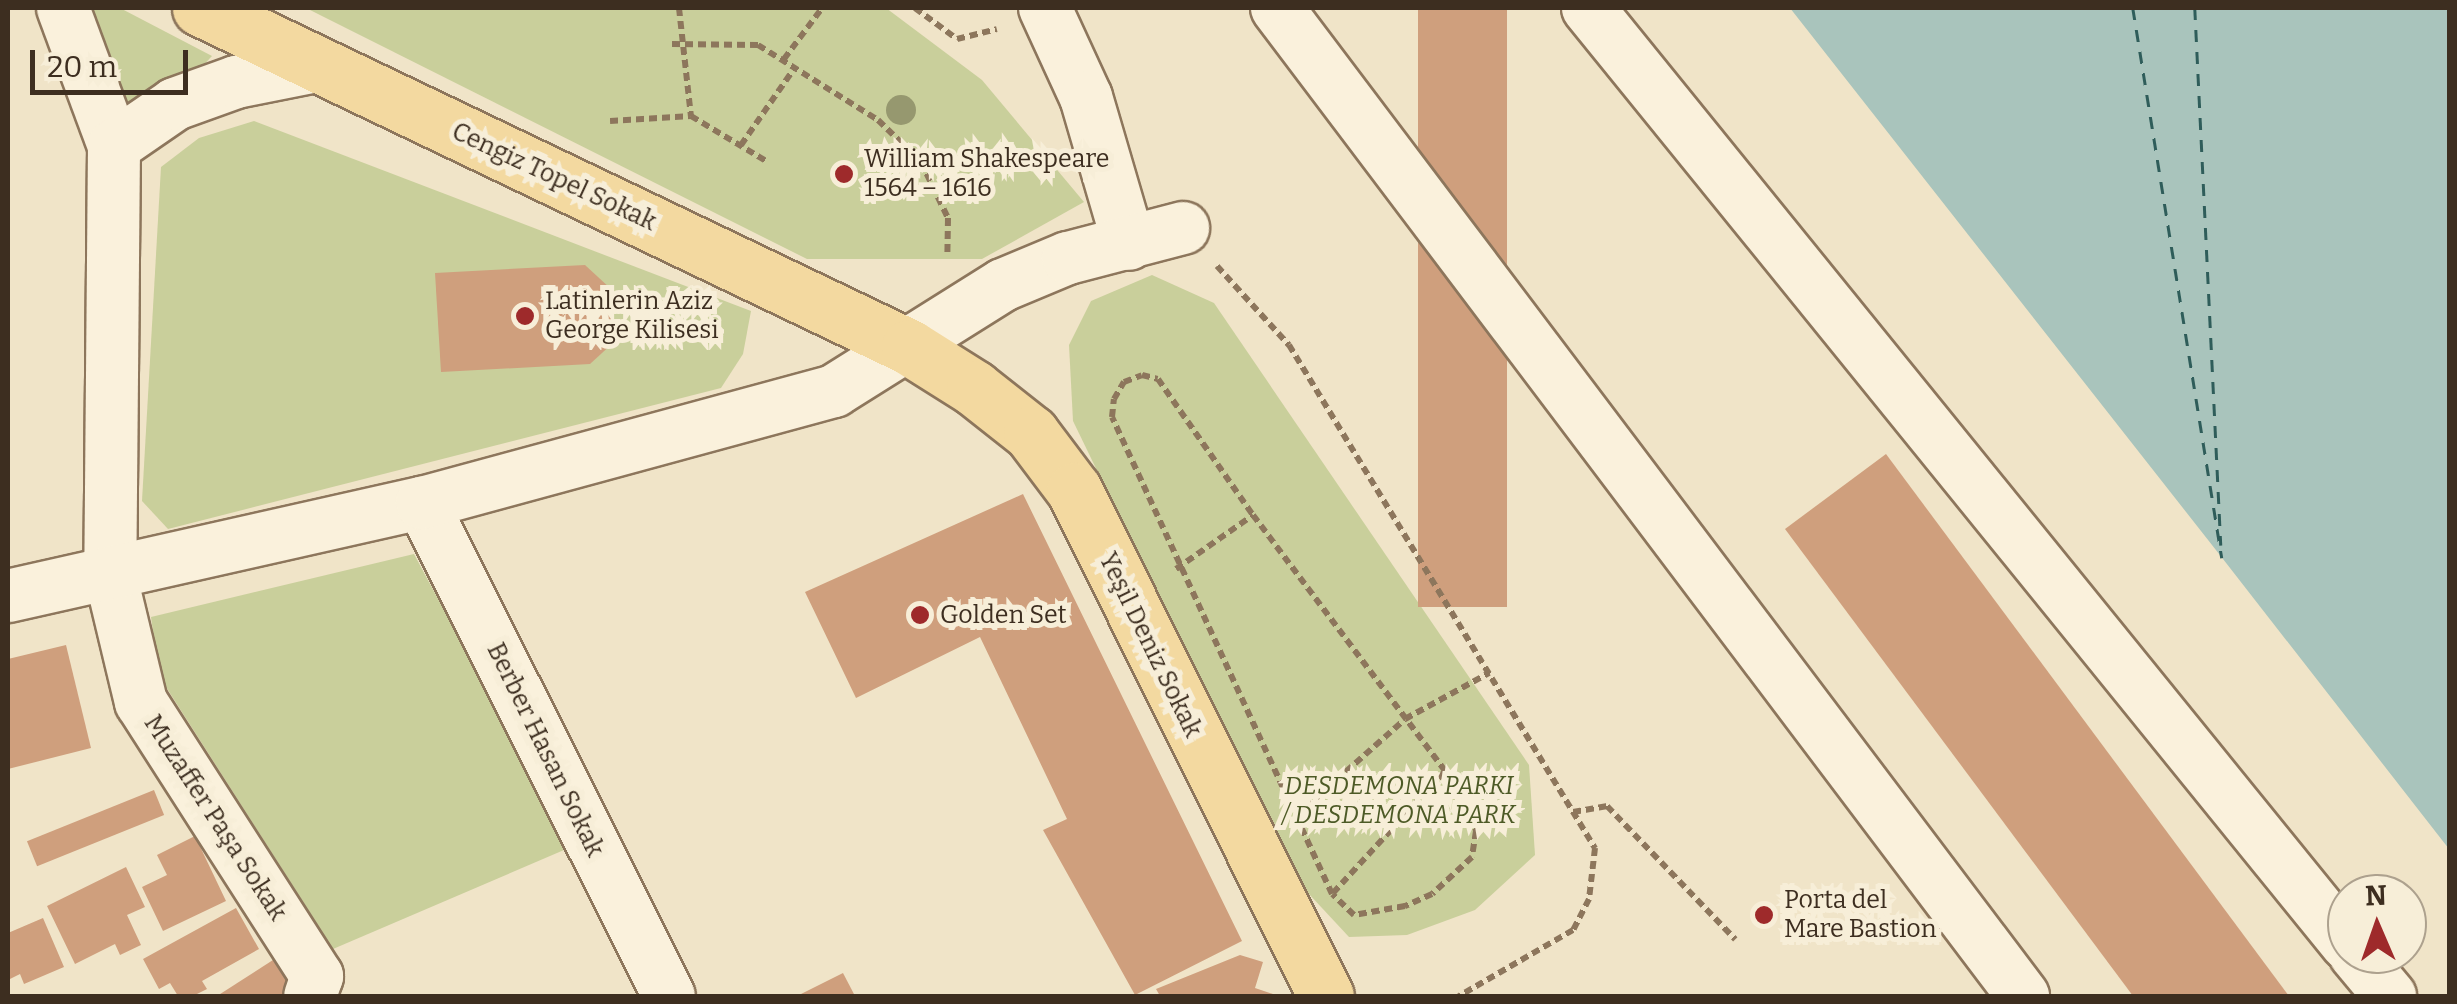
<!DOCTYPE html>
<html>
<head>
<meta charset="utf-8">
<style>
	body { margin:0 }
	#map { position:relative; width:2457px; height:1004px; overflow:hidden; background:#f0e4c8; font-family:Bitter,serif }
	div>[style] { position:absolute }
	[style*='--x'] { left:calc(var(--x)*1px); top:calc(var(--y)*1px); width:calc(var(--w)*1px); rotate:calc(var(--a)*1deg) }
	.green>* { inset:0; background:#c9cf9b }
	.water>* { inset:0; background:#a9c4bc }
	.ferry>* { height:2.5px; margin-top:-1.25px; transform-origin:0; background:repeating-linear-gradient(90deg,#2f5d5a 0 12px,transparent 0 22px) }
	.building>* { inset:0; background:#cf9f7d; transform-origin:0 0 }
	.path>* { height:6px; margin-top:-3px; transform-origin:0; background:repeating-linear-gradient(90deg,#8d765c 0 8px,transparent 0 13px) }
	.roads { filter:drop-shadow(2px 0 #8d765c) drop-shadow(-2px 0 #8d765c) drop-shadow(0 2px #8d765c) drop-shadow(0 -2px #8d765c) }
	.minor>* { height:52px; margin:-26px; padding:0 26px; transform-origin:26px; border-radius:26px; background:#faf1dc }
	.major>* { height:55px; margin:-27.5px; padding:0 27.5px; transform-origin:27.5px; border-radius:27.5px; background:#f3d9a0 }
	.trees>* { width:30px; height:30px; margin:-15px; border-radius:50%; background:#96986f }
	.dots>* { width:28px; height:28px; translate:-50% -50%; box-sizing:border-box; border:5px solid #f7eed8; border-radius:50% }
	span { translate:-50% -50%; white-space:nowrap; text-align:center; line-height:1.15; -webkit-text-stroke:10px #f7eed8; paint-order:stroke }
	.poi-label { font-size:25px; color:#3d2e20 }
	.left { translate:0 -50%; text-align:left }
	.street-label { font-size:25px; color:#3d2e20 }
	.park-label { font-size:25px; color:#4d5a26; font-style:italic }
	.frame { position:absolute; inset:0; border:10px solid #3d2e20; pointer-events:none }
	.north { position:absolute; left:2327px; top:874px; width:100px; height:100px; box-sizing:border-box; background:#f7eed8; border:2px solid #ada18e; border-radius:50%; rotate:358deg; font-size:28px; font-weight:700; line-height:40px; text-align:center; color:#3d2e20 }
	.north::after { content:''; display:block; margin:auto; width:35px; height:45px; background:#9e2a2b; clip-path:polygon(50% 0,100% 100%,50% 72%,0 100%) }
	.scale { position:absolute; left:30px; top:50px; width:158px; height:45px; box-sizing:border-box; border:5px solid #3d2e20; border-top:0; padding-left:12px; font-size:30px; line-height:35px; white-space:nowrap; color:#3d2e20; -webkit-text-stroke:8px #f7eed8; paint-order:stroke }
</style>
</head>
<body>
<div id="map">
	<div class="green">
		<div style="clip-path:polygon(94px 8px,120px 8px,212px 56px,199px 70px,128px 112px,92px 13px)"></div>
		<div style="clip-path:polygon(306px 8px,886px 8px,982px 80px,1084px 202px,982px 259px,807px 259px)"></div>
		<div style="clip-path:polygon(254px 121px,751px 311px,743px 354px,721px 388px,168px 529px,142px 501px,161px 167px,199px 138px)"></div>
		<div style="clip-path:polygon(1152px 275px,1214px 303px,1529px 765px,1535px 855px,1475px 910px,1407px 935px,1349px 937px,1295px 879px,1073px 421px,1069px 345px,1091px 301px)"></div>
		<div style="clip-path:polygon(414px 554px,571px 847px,333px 949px,159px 676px,151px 617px)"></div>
	</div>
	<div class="water">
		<div style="clip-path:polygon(1790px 8px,2449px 8px,2449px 849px,2223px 559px)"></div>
	</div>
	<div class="ferry">
		<div style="--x:2133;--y:8;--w:557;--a:80.81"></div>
		<div style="--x:2195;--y:8;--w:538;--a:87.23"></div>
	</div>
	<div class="building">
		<div style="left:1418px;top:8px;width:89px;height:599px"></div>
		<div style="clip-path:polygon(585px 265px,611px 289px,614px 342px,590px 364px,441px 372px,435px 273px)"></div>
		<div style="clip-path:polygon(1886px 454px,2289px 996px,2133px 996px,1785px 529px)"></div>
		<div style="clip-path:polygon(1023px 494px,1242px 941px,1135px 995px,1043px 830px,1067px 819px,980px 637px,856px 698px,805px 592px)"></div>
		<div style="clip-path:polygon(66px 645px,91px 748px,8px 769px,8px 659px)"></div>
		<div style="left:154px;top:790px;width:27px;height:137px;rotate:68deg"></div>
		<div style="clip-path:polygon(195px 836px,226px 901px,163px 931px,142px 887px,167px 875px,157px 855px)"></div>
		<div style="clip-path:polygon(126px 867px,145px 907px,127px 915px,141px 945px,120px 955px,115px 944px,75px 964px,47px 906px)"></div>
		<div style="clip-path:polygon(236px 908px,259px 949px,202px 981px,207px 989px,193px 996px,178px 996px,170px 983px,159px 989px,143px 959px)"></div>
		<div style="clip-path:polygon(43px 918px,64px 967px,24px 984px,20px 974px,8px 980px,8px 933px)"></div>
		<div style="clip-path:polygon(1240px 955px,1263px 962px,1255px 988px,1279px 996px,1160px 996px,1156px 989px)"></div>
		<div style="clip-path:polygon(273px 960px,298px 996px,217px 996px)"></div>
		<div style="clip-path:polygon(843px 973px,855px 996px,797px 996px)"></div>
	</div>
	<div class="path">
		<div style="--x:679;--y:8;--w:109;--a:83.7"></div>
		<div style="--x:915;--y:8;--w:52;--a:36.4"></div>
		<div style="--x:957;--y:39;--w:41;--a:-14"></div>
		<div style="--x:672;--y:44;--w:86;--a:0.7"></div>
		<div style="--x:758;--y:45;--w:142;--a:32"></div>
		<div style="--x:878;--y:120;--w:60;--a:44.3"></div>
		<div style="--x:921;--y:162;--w:62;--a:64.3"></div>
		<div style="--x:948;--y:218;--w:39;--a:91"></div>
		<div style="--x:784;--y:59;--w:64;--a:-53.3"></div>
		<div style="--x:610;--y:121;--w:81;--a:-3.5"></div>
		<div style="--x:691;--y:116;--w:90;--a:30.9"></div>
		<div style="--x:741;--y:145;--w:96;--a:-55.2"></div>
		<div style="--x:1217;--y:266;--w:107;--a:47.7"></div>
		<div style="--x:1289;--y:345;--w:589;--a:58.69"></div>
		<div style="--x:1595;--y:848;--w:51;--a:96.7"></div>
		<div style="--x:1589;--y:899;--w:35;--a:117"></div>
		<div style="--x:1573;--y:930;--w:132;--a:149.9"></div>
		<div style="--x:1142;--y:375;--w:16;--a:14"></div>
		<div style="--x:1158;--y:379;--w:166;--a:55.1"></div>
		<div style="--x:1253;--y:515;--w:360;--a:53.1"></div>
		<div style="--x:1469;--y:803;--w:29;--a:76"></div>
		<div style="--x:1476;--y:831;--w:26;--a:99"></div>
		<div style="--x:1472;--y:857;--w:54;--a:137.2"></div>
		<div style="--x:1432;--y:894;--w:30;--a:156"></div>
		<div style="--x:1405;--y:906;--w:52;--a:170"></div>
		<div style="--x:1354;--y:915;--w:30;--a:-136"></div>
		<div style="--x:1332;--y:894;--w:525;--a:-114.76"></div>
		<div style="--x:1112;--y:417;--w:18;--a:-84"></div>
		<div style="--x:1114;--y:399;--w:20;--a:-60"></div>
		<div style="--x:1124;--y:382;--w:19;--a:-21"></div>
		<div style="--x:1176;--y:569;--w:94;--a:-35"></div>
		<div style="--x:1573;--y:812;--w:35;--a:-10"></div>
		<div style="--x:1607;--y:806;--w:185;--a:46.1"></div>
		<div style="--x:1297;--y:815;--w:144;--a:-41.6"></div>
		<div style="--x:1405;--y:719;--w:96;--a:-28.7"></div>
		<div style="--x:1333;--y:893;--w:166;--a:-47.4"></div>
	</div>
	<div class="roads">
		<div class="minor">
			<div style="--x:63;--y:8;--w:147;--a:69.7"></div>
			<div style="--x:114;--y:146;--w:427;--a:90.5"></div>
			<div style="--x:110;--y:573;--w:133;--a:76.5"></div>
			<div style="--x:141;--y:702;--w:326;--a:57.3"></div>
			<div style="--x:317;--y:976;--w:21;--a:109"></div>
			<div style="--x:1045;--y:8;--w:98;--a:65.3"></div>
			<div style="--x:1086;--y:97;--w:153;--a:73.7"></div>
			<div style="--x:1277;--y:8;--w:1238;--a:52.94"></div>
			<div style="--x:1588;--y:8;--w:1205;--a:50.96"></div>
			<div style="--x:114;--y:146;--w:74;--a:-34.5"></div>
			<div style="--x:175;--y:104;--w:65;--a:-19.8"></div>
			<div style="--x:236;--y:82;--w:82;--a:-11.3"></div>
			<div style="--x:422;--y:503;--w:551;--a:63.39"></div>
			<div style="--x:8;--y:596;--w:424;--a:-12.7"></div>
			<div style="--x:422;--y:503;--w:427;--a:-15.2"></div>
			<div style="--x:834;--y:391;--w:199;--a:-32.1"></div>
			<div style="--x:1003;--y:285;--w:70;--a:-22.6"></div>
			<div style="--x:1068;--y:258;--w:119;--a:-14.6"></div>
			<div style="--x:2355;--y:954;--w:55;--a:50.2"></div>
		</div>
		<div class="major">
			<div style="--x:200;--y:8;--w:786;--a:25.55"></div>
			<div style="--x:909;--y:347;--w:77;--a:32.2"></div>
			<div style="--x:974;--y:388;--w:73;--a:38.3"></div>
			<div style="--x:1031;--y:433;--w:71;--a:53"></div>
			<div style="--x:1074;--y:490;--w:565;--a:63.53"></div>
		</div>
	</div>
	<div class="trees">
		<div style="left:901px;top:110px"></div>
	</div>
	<div class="dots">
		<div style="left:844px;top:174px;background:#9e2a2b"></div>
		<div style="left:525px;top:316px;background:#9e2a2b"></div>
		<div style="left:920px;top:615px;background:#9e2a2b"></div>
		<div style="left:1764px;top:915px;background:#9e2a2b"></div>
	</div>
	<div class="poi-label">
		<span class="left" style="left:864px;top:174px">William Shakespeare<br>1564 – 1616</span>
		<span class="left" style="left:545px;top:316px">Latinlerin Aziz<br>George Kilisesi</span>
		<span class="left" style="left:940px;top:615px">Golden Set</span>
		<span class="left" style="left:1784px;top:915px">Porta del<br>Mare Bastion</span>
	</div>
	<div class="street-label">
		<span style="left:554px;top:177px;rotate:25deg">Cengiz Topel Sokak</span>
		<span style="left:1150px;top:645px;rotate:64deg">Yeşil Deniz Sokak</span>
		<span style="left:545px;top:750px;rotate:64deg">Berber Hasan Sokak</span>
		<span style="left:215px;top:818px;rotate:57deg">Muzaffer Paşa Sokak</span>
	</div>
	<div class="park-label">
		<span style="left:1399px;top:801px">DESDEMONA PARKI<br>/ DESDEMONA PARK</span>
	</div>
	<div class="frame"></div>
	<div class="north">N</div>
	<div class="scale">20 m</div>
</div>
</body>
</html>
